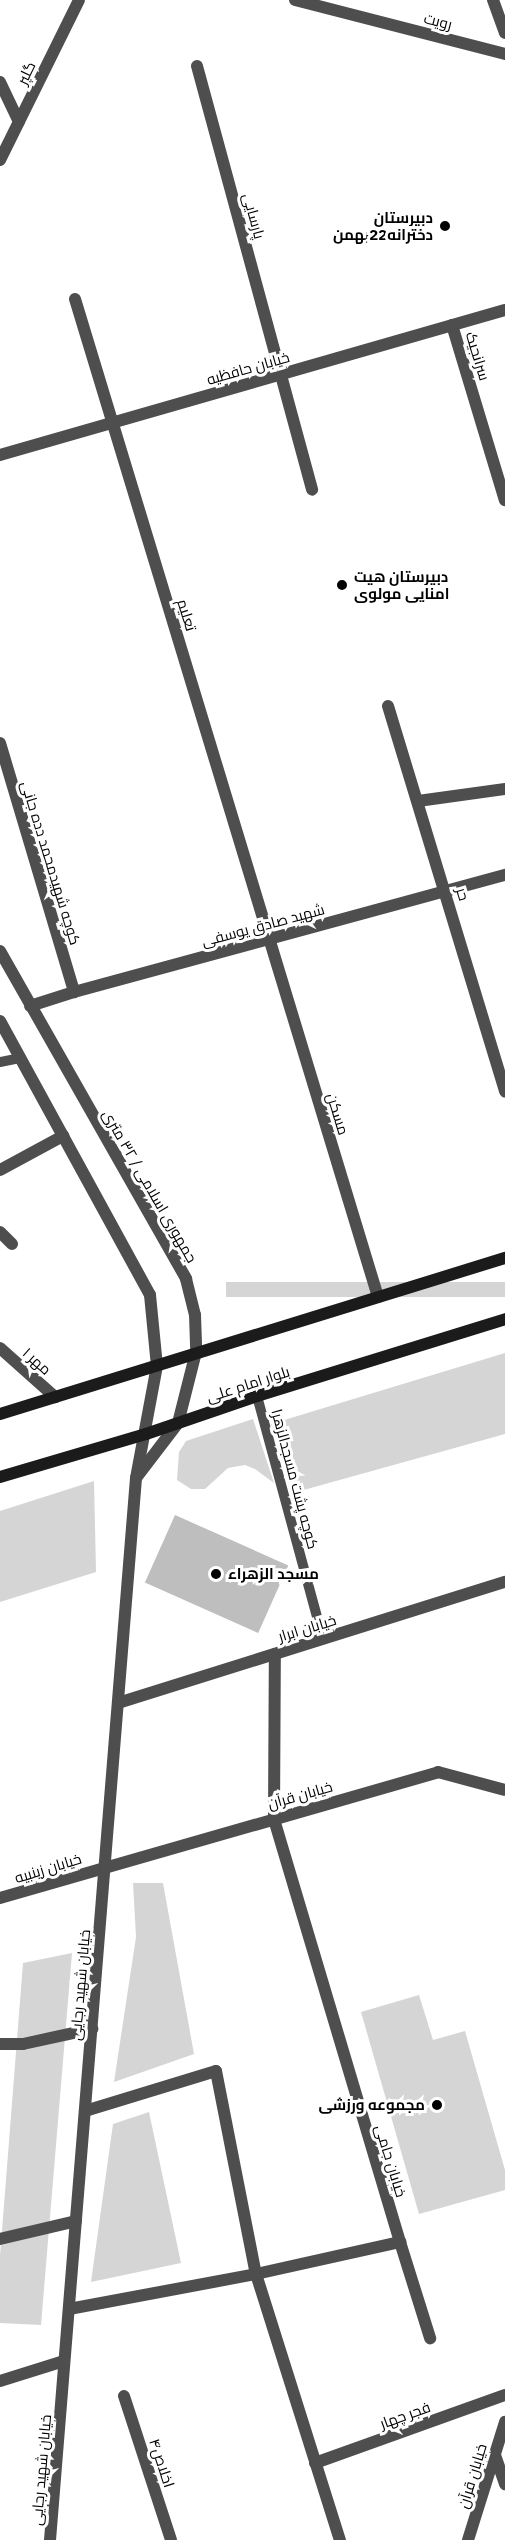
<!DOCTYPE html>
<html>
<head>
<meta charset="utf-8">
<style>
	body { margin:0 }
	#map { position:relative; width:505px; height:2540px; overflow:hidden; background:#fff; font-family:"IBM Plex Sans",Cairo,sans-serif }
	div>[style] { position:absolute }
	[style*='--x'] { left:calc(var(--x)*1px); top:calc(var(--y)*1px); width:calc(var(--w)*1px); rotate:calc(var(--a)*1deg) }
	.green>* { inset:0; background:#d5d5d5; transform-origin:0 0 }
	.building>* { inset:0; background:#bebebe; transform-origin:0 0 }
	.service>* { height:10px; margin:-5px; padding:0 5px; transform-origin:5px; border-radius:5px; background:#4e4e4e }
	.minor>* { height:12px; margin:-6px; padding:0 6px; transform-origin:6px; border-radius:6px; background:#4e4e4e }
	.tertiary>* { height:12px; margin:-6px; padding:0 6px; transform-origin:6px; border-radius:6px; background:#4e4e4e }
	.secondary>* { height:12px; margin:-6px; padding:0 6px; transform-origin:6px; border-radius:6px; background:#1b1b1b }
	.dots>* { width:16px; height:16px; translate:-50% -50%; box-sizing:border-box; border:3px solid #fff; border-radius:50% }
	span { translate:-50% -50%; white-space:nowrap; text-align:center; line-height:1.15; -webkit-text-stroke:6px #fff; paint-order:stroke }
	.street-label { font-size:15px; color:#000 }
	.poi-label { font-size:15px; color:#000; font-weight:700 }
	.right { translate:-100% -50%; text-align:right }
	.left { translate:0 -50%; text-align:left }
</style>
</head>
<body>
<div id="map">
	<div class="green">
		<div style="left:505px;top:1282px;width:15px;height:279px;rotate:90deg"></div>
		<div style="clip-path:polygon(505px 1353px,505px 1434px,300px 1491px,271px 1424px)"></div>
		<div style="clip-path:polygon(253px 1419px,274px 1483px,255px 1469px,245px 1465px,228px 1468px,205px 1489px,191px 1489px,177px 1480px,179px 1452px,186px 1441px)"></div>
		<div style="clip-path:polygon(94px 1481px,96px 1572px,0 1602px,0 1511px)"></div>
		<div style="clip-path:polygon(133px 1883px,163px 1883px,194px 2054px,114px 2082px,136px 1937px)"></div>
		<div style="clip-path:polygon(72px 1953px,41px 2325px,0 2323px,0 2256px,23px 1963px)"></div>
		<div style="clip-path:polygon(419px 1995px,433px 2040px,465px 2031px,505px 2170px,505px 2190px,419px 2214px,361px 2012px)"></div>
		<div style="clip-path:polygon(149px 2112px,181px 2263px,91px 2282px,113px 2124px)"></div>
	</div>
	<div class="building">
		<div style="left:175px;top:1515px;width:124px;height:74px;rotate:24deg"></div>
	</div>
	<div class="service">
		<div style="--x:0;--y:1062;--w:20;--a:-11"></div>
		<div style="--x:257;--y:1396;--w:252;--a:74.8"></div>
	</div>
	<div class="minor">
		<div style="--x:295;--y:0;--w:217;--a:14.4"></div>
		<div style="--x:493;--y:0;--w:35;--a:70"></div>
		<div style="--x:197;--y:66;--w:439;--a:74.8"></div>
		<div style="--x:0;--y:82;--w:44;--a:64.6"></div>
		<div style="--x:0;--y:160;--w:178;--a:-63.7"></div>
		<div style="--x:75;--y:299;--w:1043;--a:73.11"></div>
		<div style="--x:452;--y:325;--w:183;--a:73.2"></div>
		<div style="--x:0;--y:455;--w:525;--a:-16.02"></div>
		<div style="--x:388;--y:706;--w:403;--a:73.1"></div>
		<div style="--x:0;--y:743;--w:260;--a:73.4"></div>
		<div style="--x:418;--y:801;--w:88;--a:-7.9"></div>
		<div style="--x:30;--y:1006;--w:46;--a:-17.7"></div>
		<div style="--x:74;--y:992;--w:447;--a:-15.2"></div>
		<div style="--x:0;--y:1170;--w:72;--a:-28.4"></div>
		<div style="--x:0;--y:1232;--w:17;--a:45"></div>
		<div style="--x:0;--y:1348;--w:74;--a:41.7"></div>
		<div style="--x:118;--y:1703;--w:405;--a:-17.4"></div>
		<div style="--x:0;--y:1898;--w:456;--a:-16"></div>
		<div style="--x:438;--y:1772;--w:69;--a:15"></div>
		<div style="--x:0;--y:2044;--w:23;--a:0"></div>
		<div style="--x:23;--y:2044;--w:71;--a:-12.3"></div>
		<div style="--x:85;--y:2111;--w:137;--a:-17"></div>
		<div style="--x:216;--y:2071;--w:207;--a:78.9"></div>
		<div style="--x:256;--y:2274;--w:279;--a:72.5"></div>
		<div style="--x:0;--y:2239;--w:78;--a:-13.3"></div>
		<div style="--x:400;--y:2242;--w:101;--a:72.6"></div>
		<div style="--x:69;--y:2309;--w:190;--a:-10.6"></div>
		<div style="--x:256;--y:2274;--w:148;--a:-12.5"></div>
		<div style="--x:400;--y:2242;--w:442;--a:-106.6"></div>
		<div style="--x:274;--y:1818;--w:164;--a:-89.7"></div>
		<div style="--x:0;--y:2381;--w:67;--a:-17.4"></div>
		<div style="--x:124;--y:2396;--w:151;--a:71.9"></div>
		<div style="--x:495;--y:2455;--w:31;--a:71"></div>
		<div style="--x:315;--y:2463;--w:202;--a:-19.7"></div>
		<div style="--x:50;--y:2540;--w:1065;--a:-85.37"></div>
		<div style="--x:136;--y:1478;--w:114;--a:-79.4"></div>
		<div style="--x:468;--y:2540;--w:124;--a:-72.6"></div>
	</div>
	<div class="tertiary">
		<div style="--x:0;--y:951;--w:377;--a:60.4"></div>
		<div style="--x:186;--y:1279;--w:37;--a:76"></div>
		<div style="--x:195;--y:1315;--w:37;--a:88"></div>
		<div style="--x:196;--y:1352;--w:73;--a:104.2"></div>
		<div style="--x:178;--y:1423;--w:69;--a:127.4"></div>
		<div style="--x:0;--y:1021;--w:312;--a:61.3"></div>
		<div style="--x:150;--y:1295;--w:71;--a:84.4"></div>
	</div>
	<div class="secondary">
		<div style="--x:0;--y:1414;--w:529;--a:-17.17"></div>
		<div style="--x:0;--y:1477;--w:152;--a:-16.4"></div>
		<div style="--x:146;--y:1434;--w:117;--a:-18.9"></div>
		<div style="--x:257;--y:1396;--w:260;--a:-17.2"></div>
	</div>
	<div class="dots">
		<div style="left:445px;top:226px;background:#000"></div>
		<div style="left:342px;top:585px;background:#000"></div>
		<div style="left:216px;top:1574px;background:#000"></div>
		<div style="left:437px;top:2105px;background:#000"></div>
	</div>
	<div class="street-label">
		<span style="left:438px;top:21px;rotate:14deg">رویت</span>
		<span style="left:26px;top:73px;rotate:-64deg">گلپر</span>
		<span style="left:254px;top:216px;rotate:75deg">پارسایی</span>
		<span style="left:478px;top:356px;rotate:73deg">سرانجیک</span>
		<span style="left:248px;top:368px;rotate:-16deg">خیابان حافظیه</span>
		<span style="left:187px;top:615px;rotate:73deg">تعلیم</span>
		<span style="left:51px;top:863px;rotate:73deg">کوچه شهیدمحمد دده جانی</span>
		<span style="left:463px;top:894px;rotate:73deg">حر</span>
		<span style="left:263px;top:925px;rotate:-15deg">شهید صادق یوسفی</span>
		<span style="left:338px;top:1114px;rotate:73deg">مسکن</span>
		<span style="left:150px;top:1186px;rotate:60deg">جمهوری اسلامی / ۳۲ متری</span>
		<span style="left:37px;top:1361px;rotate:42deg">مهر ۱</span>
		<span style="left:248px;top:1384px;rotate:-18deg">بلوار امام علی</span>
		<span style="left:295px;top:1479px;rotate:75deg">کوچه پشت مسجدالزهرا</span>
		<span style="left:307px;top:1628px;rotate:-17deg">خیابان ابرار</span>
		<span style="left:300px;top:1795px;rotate:-16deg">خیابان قرآن</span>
		<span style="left:48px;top:1868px;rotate:-17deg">خیابان زینبیه</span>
		<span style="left:80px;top:1985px;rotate:-85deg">خیابان شهید رجایی</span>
		<span style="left:391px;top:2161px;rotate:73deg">خیابان جامی</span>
		<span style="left:405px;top:2415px;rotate:-20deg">فجر چهار</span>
		<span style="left:162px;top:2463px;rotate:72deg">اخلاص۴</span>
		<span style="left:41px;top:2470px;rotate:-85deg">خیابان شهید رجایی</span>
		<span style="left:472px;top:2476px;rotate:-73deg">خیابان قرآن</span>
	</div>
	<div class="poi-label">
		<span class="right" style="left:433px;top:226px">دبیرستان<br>دخترانه22بهمن</span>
		<span class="left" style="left:354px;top:585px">دبیرستان هیت<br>امنایی مولوی</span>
		<span class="left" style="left:228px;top:1574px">مسجد الزهراء</span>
		<span class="right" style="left:425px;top:2105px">مجموعه ورزشی</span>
	</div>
</div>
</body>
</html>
